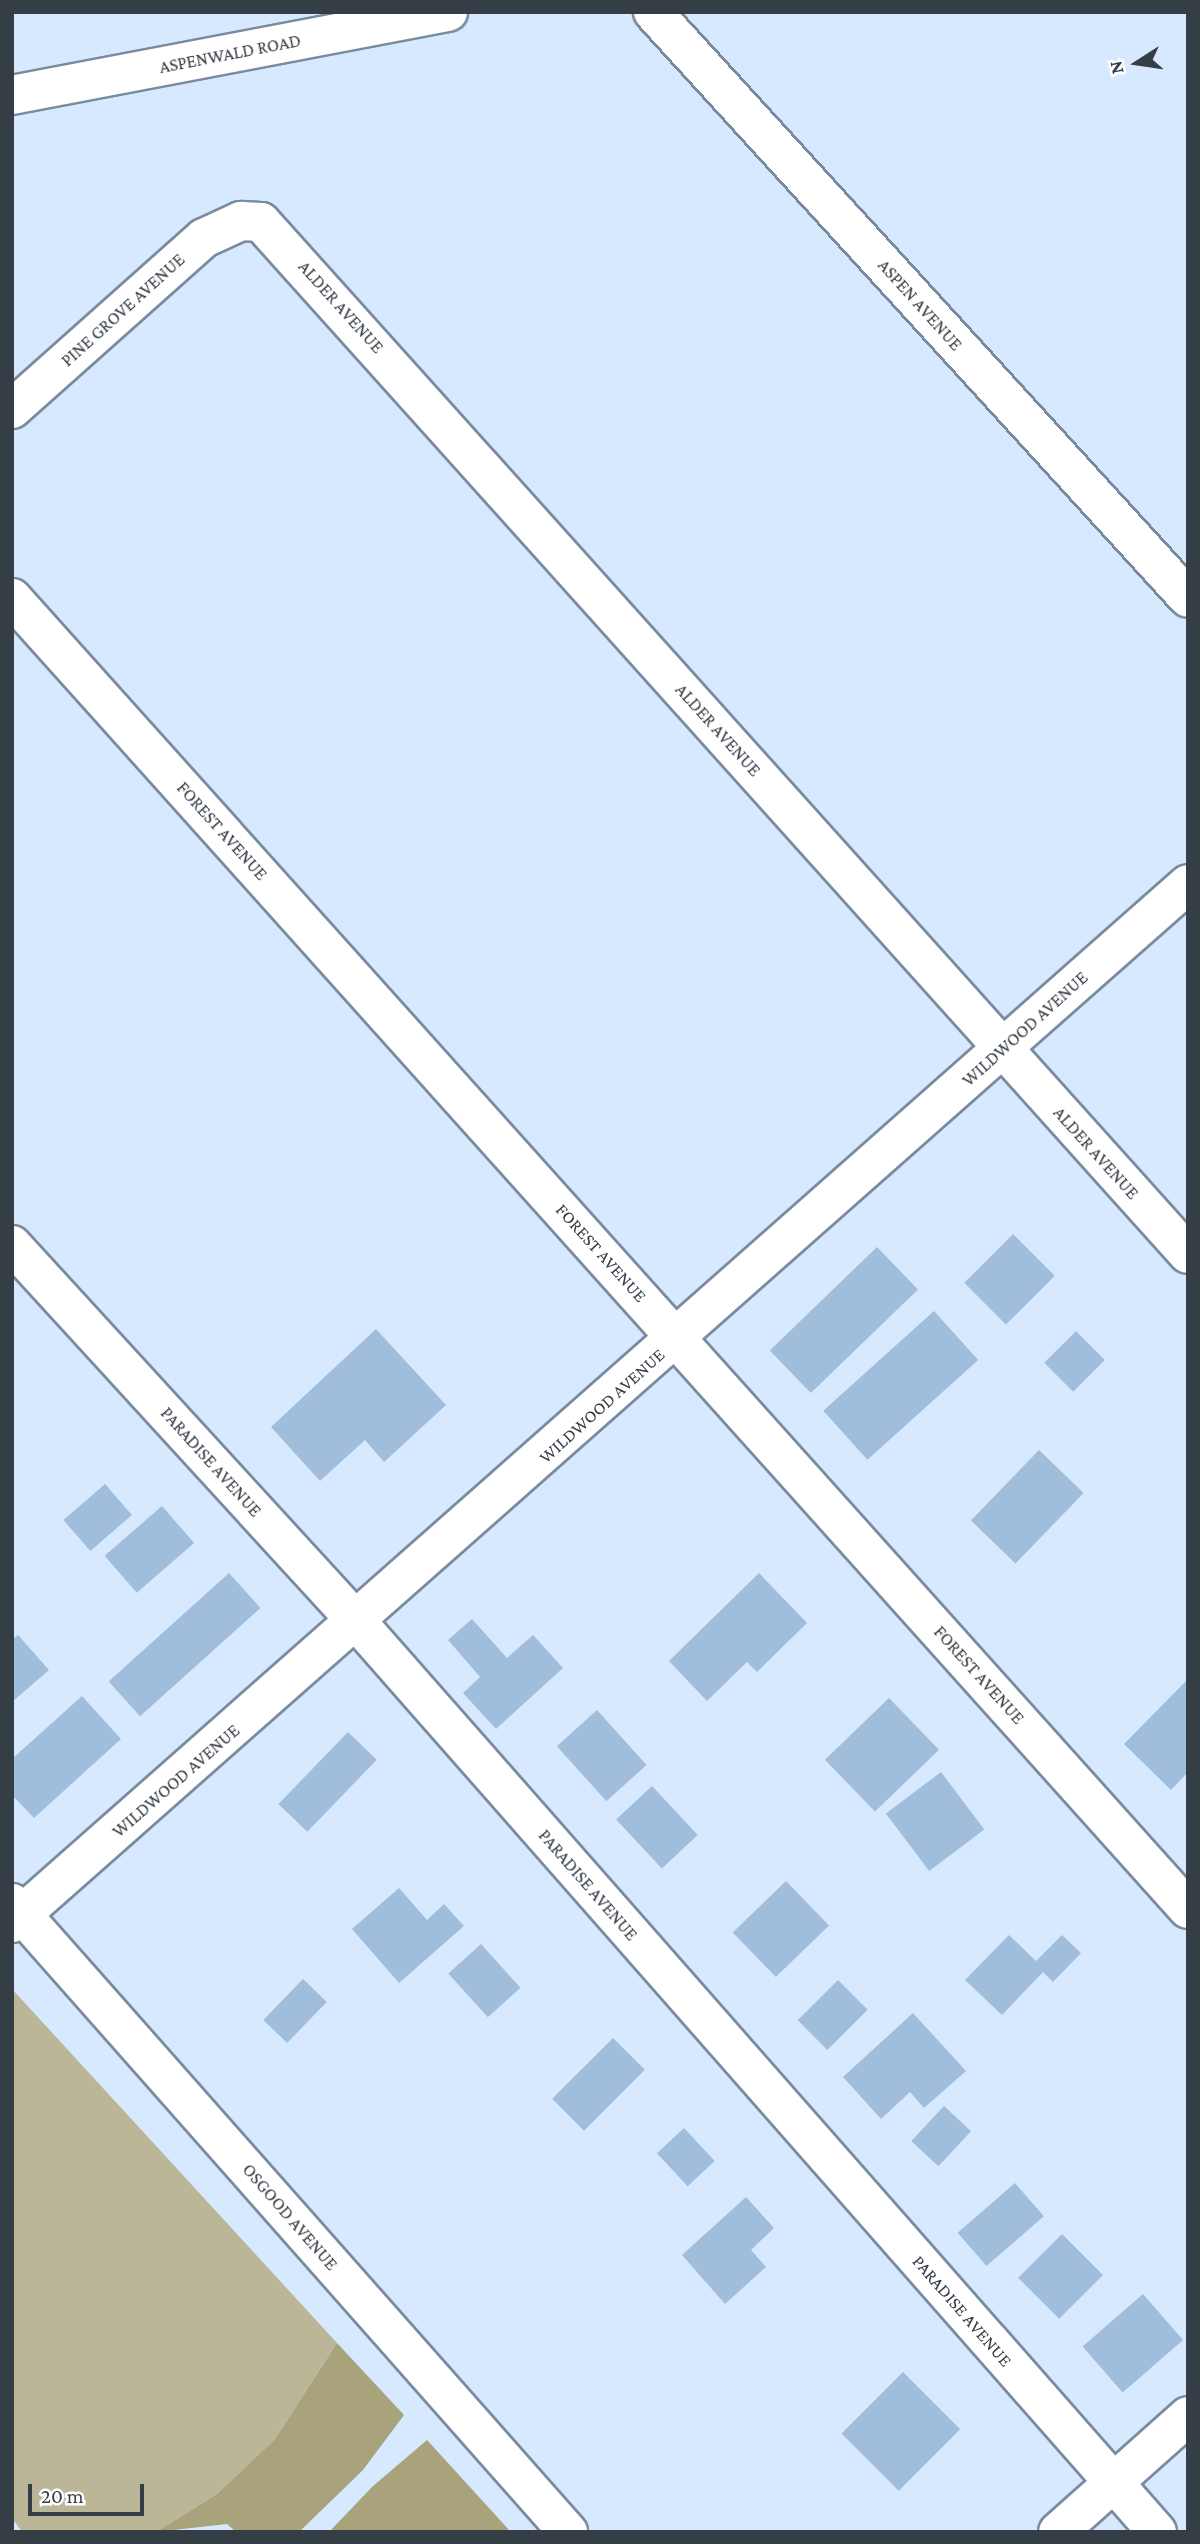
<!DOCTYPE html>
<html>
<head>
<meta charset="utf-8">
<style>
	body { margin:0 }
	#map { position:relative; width:1200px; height:2544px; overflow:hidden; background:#d6e9fe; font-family:"Crimson Pro",serif }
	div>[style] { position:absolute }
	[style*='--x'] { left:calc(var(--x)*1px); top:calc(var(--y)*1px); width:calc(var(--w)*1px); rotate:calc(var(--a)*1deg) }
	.green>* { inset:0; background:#bbb697 }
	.forest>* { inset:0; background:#a9a37c }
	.building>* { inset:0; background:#a1bddc; transform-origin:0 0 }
	.roads { filter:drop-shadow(2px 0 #7a8b9f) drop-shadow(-2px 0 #7a8b9f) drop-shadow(0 2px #7a8b9f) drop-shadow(0 -2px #7a8b9f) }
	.minor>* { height:38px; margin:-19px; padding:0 19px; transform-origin:19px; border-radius:19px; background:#fff }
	span { translate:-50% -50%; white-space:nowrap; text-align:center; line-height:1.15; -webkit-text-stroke:5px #fff; paint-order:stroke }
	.street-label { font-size:18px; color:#353d45 }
	.frame { position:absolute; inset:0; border:14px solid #353d45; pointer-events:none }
	.north { position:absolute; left:1102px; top:28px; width:70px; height:70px; -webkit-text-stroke:5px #fff; paint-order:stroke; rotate:258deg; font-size:19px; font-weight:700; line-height:28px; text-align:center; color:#353d45 }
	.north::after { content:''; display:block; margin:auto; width:24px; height:32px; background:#353d45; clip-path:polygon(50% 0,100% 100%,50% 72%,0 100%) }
	.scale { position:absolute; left:28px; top:2484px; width:116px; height:32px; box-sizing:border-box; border:4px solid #353d45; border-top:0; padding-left:9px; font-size:21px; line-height:24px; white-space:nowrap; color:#353d45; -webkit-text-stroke:5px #fff; paint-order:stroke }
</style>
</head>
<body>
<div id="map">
	<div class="green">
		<div style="clip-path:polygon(12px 1989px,337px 2343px,275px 2439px,217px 2494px,156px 2532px,22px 2532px,12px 2518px)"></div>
	</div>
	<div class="forest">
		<div style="clip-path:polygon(337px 2343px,404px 2415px,363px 2470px,299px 2532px,236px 2532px,227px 2524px,156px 2532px,217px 2494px,275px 2439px)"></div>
		<div style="clip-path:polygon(427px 2440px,511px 2532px,329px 2532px,373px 2486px)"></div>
	</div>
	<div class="building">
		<div style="left:1013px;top:1234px;width:59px;height:69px;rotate:45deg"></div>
		<div style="left:877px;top:1247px;width:59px;height:149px;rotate:46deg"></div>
		<div style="left:934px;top:1311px;width:66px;height:149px;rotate:48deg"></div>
		<div style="clip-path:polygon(376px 1329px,446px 1405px,384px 1462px,365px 1440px,320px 1481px,271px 1427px)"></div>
		<div style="left:1076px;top:1331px;width:41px;height:45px;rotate:45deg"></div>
		<div style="left:1039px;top:1450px;width:62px;height:98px;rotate:44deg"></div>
		<div style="left:105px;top:1484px;width:41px;height:55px;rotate:49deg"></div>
		<div style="left:162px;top:1506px;width:49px;height:76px;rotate:49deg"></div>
		<div style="left:229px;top:1573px;width:47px;height:162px;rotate:48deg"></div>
		<div style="clip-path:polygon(759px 1573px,807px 1623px,757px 1672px,747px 1662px,707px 1701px,669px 1661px)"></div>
		<div style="clip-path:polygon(472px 1619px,507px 1658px,533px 1635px,563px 1668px,496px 1729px,463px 1693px,480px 1677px,448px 1640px)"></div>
		<div style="clip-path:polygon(18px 1635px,49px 1670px,12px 1702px,12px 1640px)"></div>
		<div style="clip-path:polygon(1188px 1679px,1188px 1772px,1171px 1790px,1124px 1744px)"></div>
		<div style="clip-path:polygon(82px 1696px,121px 1739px,34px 1818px,12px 1795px,12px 1759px)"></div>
		<div style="left:889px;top:1698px;width:72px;height:89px;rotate:46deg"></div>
		<div style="left:597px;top:1710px;width:74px;height:54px;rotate:48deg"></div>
		<div style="left:348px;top:1732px;width:40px;height:100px;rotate:44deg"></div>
		<div style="left:941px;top:1772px;width:72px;height:69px;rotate:53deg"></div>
		<div style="left:652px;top:1786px;width:67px;height:49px;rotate:47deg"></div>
		<div style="left:786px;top:1881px;width:62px;height:74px;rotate:46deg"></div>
		<div style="clip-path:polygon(399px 1888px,427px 1920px,444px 1904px,464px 1926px,399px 1983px,352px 1929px)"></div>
		<div style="clip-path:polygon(1009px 1935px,1036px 1961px,1062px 1935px,1081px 1953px,1053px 1982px,1043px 1972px,1002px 2015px,965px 1980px)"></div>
		<div style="left:481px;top:1944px;width:59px;height:44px;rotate:48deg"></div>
		<div style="left:303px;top:1979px;width:33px;height:57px;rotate:44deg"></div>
		<div style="left:838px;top:1980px;width:42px;height:57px;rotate:45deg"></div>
		<div style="clip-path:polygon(913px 2013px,966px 2071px,924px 2108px,910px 2092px,881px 2119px,843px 2077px)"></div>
		<div style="left:613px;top:2038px;width:45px;height:86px;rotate:45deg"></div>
		<div style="left:944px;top:2106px;width:37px;height:48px;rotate:43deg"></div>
		<div style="left:684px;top:2128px;width:45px;height:37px;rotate:47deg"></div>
		<div style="left:1015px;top:2183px;width:44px;height:76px;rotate:49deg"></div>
		<div style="clip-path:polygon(746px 2197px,774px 2228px,751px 2250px,766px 2267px,725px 2304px,682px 2255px)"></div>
		<div style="left:1062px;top:2234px;width:58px;height:62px;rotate:45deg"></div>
		<div style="left:1143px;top:2294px;width:61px;height:80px;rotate:49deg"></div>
		<div style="left:903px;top:2372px;width:81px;height:87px;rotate:45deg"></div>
	</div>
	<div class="roads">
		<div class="minor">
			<div style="--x:653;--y:12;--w:793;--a:47.6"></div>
			<div style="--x:12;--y:95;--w:444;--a:-10.8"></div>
			<div style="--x:12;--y:409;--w:257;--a:-41.7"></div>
			<div style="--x:204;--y:238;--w:41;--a:-24.7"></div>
			<div style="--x:241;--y:221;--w:20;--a:3"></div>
			<div style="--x:261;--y:222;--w:1387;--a:48.07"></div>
			<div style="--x:12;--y:598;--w:1761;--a:48.11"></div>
			<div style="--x:12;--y:1245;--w:512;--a:47.53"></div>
			<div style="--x:358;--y:1623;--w:1210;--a:48.68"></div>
			<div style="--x:12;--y:1903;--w:840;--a:48.53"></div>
			<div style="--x:12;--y:1923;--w:1569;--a:-41.46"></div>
			<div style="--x:1058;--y:2532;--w:174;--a:-41.7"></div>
		</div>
	</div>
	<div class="street-label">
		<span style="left:230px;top:54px;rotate:-11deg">ASPENWALD ROAD</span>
		<span style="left:920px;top:305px;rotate:48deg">ASPEN AVENUE</span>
		<span style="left:341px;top:307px;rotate:48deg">ALDER AVENUE</span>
		<span style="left:123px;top:310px;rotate:-42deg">PINE GROVE AVENUE</span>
		<span style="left:718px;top:730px;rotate:48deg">ALDER AVENUE</span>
		<span style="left:222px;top:831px;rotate:48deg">FOREST AVENUE</span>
		<span style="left:1025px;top:1029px;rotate:-42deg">WILDWOOD AVENUE</span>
		<span style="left:1096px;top:1153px;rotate:48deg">ALDER AVENUE</span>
		<span style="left:601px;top:1253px;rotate:48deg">FOREST AVENUE</span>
		<span style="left:602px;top:1406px;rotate:-42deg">WILDWOOD AVENUE</span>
		<span style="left:211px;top:1462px;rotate:48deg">PARADISE AVENUE</span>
		<span style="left:979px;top:1675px;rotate:48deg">FOREST AVENUE</span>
		<span style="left:176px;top:1781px;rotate:-41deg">WILDWOOD AVENUE</span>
		<span style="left:588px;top:1885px;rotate:49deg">PARADISE AVENUE</span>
		<span style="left:290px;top:2217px;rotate:49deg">OSGOOD AVENUE</span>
		<span style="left:962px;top:2311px;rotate:49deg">PARADISE AVENUE</span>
	</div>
	<div class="frame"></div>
	<div class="north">N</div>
	<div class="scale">20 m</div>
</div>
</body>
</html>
